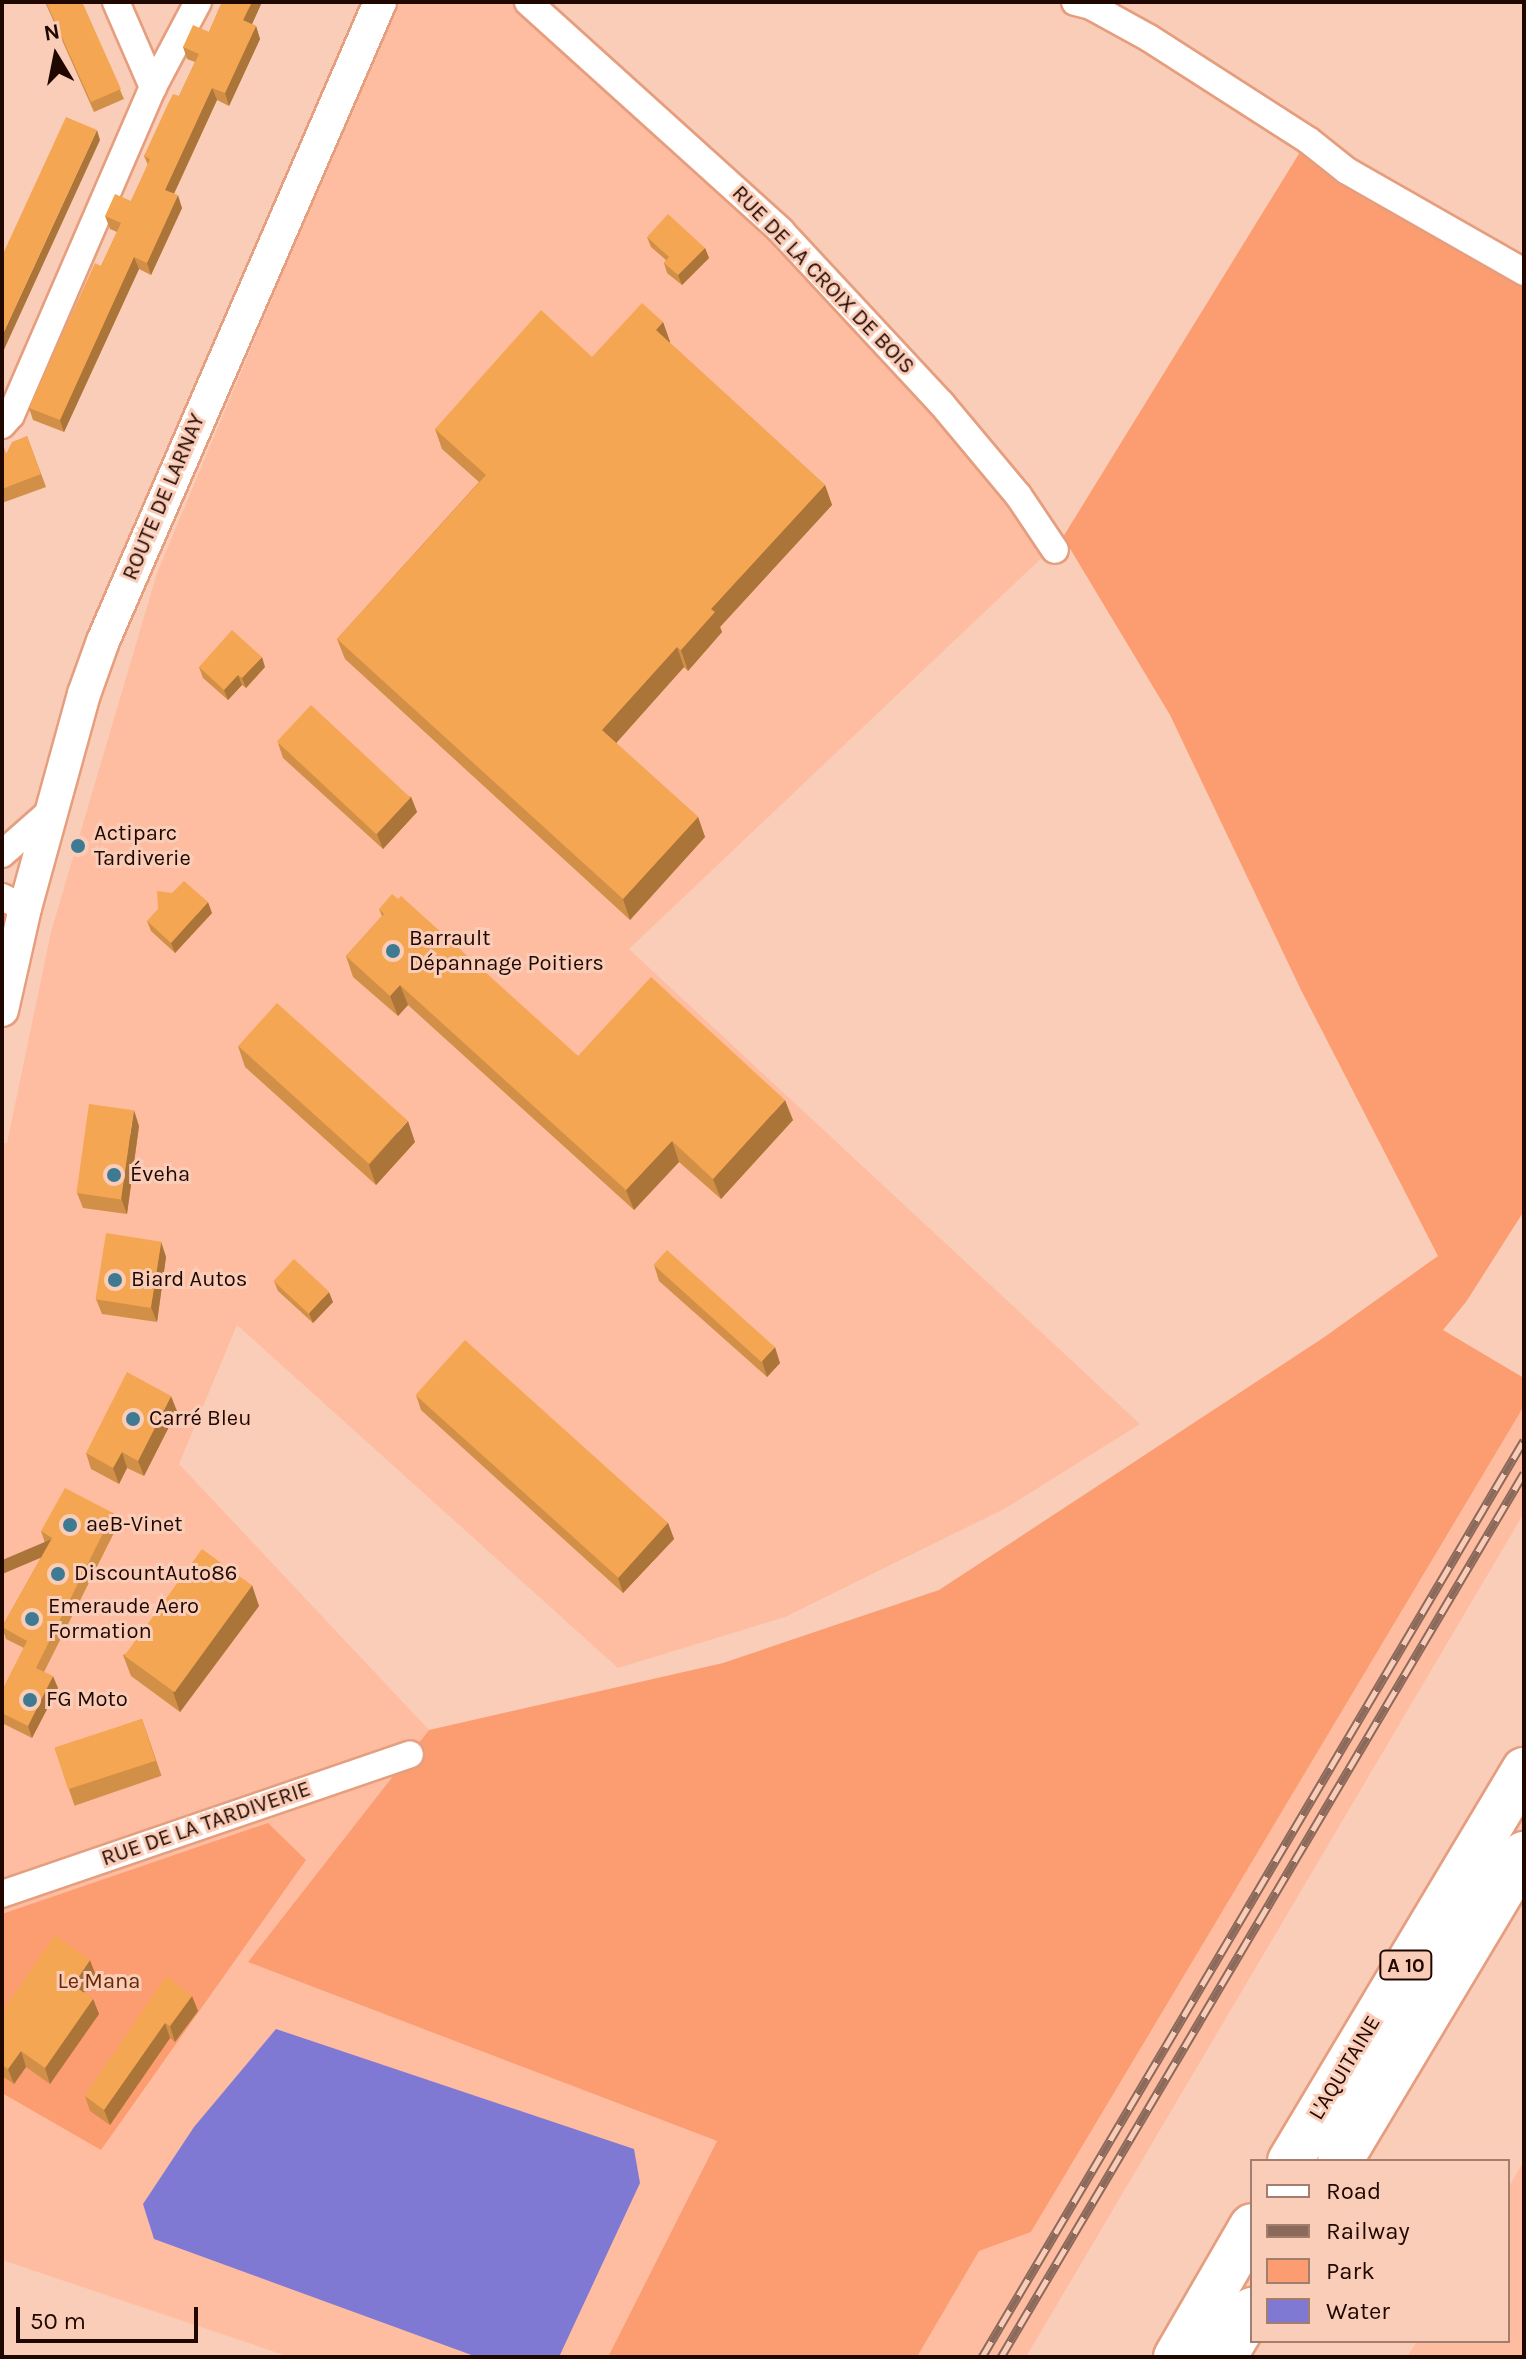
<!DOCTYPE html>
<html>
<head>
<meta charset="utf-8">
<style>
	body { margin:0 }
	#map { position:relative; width:1526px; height:2359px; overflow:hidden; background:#facdb9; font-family:Karla,sans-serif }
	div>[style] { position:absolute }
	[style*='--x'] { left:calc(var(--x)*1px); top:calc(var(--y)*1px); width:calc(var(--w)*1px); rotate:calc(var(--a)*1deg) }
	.built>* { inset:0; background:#febda0 }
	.green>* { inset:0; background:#fc9d71 }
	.water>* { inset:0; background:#8079d4 }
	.roads { filter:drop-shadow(2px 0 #e59e7e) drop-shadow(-2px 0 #e59e7e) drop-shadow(0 2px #e59e7e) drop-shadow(0 -2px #e59e7e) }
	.minor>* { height:26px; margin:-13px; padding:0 13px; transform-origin:13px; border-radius:13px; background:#fff }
	.tertiary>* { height:32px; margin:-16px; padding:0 16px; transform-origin:16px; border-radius:16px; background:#fff }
	.motorway>* { height:44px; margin:-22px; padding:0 22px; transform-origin:22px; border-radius:22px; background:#fff }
	.rail>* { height:9px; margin-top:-4.5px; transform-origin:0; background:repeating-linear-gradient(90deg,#facdb9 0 18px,#8b695b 0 36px); box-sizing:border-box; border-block:2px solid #8b695b }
	.wall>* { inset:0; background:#d28f47; transform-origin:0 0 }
	.shaded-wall>* { inset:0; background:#ab7439; transform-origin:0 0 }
	.building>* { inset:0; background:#f4a652; transform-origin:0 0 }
	.dots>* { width:22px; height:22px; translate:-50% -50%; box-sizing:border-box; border:4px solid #facdb9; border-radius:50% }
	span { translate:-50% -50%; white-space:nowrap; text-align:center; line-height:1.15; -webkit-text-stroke:6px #facdb9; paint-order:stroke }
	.shield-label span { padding:2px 6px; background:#facdb9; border:2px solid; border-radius:6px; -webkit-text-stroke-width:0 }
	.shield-label { font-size:20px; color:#200800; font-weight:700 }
	.street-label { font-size:22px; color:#200800 }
	.poi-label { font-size:22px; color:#200800 }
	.left { translate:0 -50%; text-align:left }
	.park-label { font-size:22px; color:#672905 }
	.frame { position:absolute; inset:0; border:4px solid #200800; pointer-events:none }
	.legend { position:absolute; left:1250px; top:2159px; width:260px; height:184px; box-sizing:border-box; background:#facdb9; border:2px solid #a37e6f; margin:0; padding:10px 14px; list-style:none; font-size:24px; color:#200800 }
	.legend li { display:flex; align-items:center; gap:16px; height:40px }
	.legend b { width:40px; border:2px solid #a37e6f }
	.north { position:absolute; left:16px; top:16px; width:80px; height:80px; -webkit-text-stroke:6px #facdb9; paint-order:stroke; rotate:350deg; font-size:22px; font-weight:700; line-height:32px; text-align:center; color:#200800 }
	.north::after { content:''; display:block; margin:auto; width:28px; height:36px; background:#200800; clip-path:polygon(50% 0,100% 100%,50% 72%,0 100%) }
	.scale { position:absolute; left:16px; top:2307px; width:182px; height:36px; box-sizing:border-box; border:4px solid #200800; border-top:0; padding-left:10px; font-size:24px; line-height:28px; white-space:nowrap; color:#200800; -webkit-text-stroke:6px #facdb9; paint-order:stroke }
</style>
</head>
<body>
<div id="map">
	<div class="built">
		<div style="clip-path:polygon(396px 2px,514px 2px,761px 216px,1050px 550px,629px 949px,1140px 1424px,1006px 1508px,785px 1617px,618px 1668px,237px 1325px,179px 1464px,429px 1730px,249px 1962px,717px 2141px,608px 2357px,290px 2357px,2px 2260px,2px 1143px,7px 1143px,51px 932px,157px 573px)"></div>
		<div style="clip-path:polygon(1524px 1406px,1524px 1513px,1026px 2357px,917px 2357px,979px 2250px,1031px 2232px)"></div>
		<div style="clip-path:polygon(1524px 2161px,1524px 2357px,1407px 2357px,1417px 2341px,1508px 2341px,1508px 2188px)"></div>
	</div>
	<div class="green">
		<div style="clip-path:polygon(1300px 152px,1524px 274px,1524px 1211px,1466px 1302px,1443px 1330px,1524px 1378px,1524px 1406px,1031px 2232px,979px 2251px,917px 2357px,608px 2357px,717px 2141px,248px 1962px,429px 1730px,723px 1663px,939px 1590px,1323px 1338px,1438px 1256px,1301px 990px,1170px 715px,1063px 537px)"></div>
		<div style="clip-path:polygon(268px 1823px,306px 1860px,101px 2150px,2px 2093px,2px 1914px)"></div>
	</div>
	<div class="water">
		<div style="clip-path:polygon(276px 2029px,634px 2149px,640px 2183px,559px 2357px,477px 2357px,154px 2239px,143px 2204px,194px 2127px)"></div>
	</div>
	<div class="roads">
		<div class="minor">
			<div style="--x:116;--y:2;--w:93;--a:66.5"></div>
			<div style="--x:528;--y:2;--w:341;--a:42.1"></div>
			<div style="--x:781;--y:231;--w:235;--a:47.1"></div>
			<div style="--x:941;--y:403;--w:120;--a:50.1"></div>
			<div style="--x:1018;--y:495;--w:66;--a:56.1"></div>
			<div style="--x:1075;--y:2;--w:16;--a:14"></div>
			<div style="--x:1091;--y:6;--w:66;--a:28.9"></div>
			<div style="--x:1149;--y:38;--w:189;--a:32.7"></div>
			<div style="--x:1308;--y:140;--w:50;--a:38.5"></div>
			<div style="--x:1347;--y:171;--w:204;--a:29.7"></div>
			<div style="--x:2;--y:425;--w:13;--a:-48"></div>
			<div style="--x:11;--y:415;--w:357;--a:-66.6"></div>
			<div style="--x:153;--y:87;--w:96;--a:-62.1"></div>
			<div style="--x:2;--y:854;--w:65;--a:-41.3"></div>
			<div style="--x:2;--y:897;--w:25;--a:26"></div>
			<div style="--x:2;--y:1894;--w:431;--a:-18.9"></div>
		</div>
		<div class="tertiary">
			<div style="--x:2;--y:1010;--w:105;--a:-77.3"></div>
			<div style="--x:25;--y:908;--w:222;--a:-74.6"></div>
			<div style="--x:84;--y:694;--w:56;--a:-70.3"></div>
			<div style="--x:103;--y:641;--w:696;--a:-66.56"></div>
		</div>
		<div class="motorway">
			<div style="--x:1290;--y:2161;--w:456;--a:-59.1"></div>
			<div style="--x:1340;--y:2161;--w:358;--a:-59.1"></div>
			<div style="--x:1176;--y:2357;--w:151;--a:-59.9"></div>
			<div style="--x:1224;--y:2357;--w:55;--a:-59.2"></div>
		</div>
	</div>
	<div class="rail">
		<div style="--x:982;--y:2357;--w:1065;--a:-59.41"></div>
		<div style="--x:1001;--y:2357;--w:1027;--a:-59.39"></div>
	</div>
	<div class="wall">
		<div style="clip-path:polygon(45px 2px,82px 2px,124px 99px,94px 112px)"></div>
		<div style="clip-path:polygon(222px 2px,262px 2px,252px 24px,256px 26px,260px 39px,229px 106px,217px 100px,174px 194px,182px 208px,151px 275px,139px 269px,64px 432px,33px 420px,29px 408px,101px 266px,117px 232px,110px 229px,105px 216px,131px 201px,148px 165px,144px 156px,179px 96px,195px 62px,187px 59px,183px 47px,209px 32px)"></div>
		<div style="clip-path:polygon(647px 237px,705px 248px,709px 258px,682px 285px,667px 273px,664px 263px,666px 260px,651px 247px)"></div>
		<div style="clip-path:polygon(663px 322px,670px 342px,670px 343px,825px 485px,832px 505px,720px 627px,722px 632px,688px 671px,684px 667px,616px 743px,698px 817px,705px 837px,630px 920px,345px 659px,337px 639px,479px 482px,442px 449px,435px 429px,592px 357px)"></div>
		<div style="clip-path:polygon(27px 436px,46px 487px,2px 503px,2px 442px,6px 454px)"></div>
		<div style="clip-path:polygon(199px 667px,265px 667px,246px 688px,242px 685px,228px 700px,203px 678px)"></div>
		<div style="clip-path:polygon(278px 743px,411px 797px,417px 812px,383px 849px,283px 758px)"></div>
		<div style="clip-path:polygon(379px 909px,578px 1056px,793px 1120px,721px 1199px,679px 1162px,634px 1210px,408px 1005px,398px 1016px,353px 977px,346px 956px,382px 916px)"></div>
		<div style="clip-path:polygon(212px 913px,175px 953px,151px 931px,147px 921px)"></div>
		<div style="clip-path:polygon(238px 1046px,415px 1142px,376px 1185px,245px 1067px)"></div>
		<div style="clip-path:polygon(139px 1126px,127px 1214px,83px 1208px,77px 1193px)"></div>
		<div style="clip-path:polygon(161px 1242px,166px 1257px,157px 1322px,102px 1314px,96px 1299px)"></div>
		<div style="clip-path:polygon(654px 1265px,780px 1363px,767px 1377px,659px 1281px)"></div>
		<div style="clip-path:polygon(274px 1281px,333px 1302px,313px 1323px,278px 1291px)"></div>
		<div style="clip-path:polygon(416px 1395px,668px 1523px,674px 1539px,623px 1593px,421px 1410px)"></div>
		<div style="clip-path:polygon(177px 1411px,144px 1476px,127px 1468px,119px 1484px,91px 1469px,86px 1453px)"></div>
		<div style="clip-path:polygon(113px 1513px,118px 1525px,44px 1672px,58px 1688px,32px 1738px,2px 1723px,2px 1691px,24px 1648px,6px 1639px,2px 1627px,48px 1545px,45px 1543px,41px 1531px)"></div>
		<div style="clip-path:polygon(259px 1606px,180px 1712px,131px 1676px,123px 1655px)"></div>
		<div style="left:142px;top:1719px;width:60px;height:92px;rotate:71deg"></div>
		<div style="clip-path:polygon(96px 1976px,84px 1993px,93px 1999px,99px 2014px,50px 2084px,26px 2067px,14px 2084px,2px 2076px,2px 2012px)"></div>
		<div style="clip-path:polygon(192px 1996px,198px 2011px,175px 2042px,170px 2038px,110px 2125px,90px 2111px,85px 2096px)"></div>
	</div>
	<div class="shaded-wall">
		<div style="clip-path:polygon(252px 2px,262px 2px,248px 33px,243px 20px)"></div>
		<div style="clip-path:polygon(256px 26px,260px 39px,229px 106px,225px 93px)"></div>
		<div style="clip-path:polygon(212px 88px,217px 100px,170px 202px,165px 190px)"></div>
		<div style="clip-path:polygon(97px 130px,100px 140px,2px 354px,2px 336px)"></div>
		<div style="clip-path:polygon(178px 195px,182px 208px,151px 275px,147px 263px)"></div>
		<div style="clip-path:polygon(705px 248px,709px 258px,682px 285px,678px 275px)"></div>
		<div style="clip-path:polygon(134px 257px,139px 269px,64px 432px,60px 420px)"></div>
		<div style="clip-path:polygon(663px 322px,670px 342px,663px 351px,656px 330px)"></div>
		<div style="clip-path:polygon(825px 485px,832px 505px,720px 627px,722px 632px,688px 671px,681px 650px,711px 609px)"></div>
		<div style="clip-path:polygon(677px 647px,684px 667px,610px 750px,602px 730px)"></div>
		<div style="clip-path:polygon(262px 657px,265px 667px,246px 688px,242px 678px)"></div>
		<div style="clip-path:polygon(238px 675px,242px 685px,228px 700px,224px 690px)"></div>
		<div style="clip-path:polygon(411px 797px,417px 812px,383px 849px,377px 834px)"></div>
		<div style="clip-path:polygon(698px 817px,705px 837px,630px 920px,623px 899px)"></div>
		<div style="clip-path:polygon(208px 902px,212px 913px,175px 953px,171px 943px)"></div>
		<div style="clip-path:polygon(400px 985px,408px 1005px,398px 1016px,390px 996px)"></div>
		<div style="clip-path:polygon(785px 1100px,793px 1120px,721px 1199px,713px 1179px)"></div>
		<div style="clip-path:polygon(134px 1110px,139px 1126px,127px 1214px,121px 1198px)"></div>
		<div style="clip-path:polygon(408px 1121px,415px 1142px,376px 1185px,369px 1165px)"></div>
		<div style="clip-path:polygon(672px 1141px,679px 1162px,634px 1210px,626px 1190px)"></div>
		<div style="clip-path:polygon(161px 1242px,166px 1257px,157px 1322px,151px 1307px)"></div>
		<div style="clip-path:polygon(329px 1292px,333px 1302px,313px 1323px,309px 1313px)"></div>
		<div style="clip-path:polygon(775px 1347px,780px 1363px,767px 1377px,762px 1361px)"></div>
		<div style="clip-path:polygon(171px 1396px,177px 1411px,144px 1476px,138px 1461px)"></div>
		<div style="clip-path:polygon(122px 1452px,127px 1468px,119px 1484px,113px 1468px)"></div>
		<div style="left:113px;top:1513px;width:13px;height:173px;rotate:67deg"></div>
		<div style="clip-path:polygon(668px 1523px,674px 1539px,623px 1593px,618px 1578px)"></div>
		<div style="clip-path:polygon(252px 1585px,259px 1606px,180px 1712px,173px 1692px)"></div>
		<div style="clip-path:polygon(53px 1676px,58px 1688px,32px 1738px,28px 1726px)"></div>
		<div style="clip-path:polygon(90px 1960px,96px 1976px,78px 2000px,73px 1985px)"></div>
		<div style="clip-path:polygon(192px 1996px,198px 2011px,175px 2042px,170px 2026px)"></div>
		<div style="clip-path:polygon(93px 1999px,99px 2014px,50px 2084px,45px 2068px)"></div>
		<div style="clip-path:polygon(165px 2023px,170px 2038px,110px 2125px,104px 2110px)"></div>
		<div style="clip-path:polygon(21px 2051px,26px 2067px,14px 2084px,8px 2069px)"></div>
	</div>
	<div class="building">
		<div style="clip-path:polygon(46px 2px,82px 2px,121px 89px,91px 102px)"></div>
		<div style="clip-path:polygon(222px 2px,252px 2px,243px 20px,256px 26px,225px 93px,212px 88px,165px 190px,178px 195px,147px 263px,134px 257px,60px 420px,29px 408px,95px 263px,101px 266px,121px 223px,105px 216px,115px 194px,131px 201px,150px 159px,144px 156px,167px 106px,173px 94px,179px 96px,199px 54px,183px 47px,193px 25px,209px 32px)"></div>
		<div style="clip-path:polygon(66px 117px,97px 130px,2px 336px,2px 256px)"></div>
		<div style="clip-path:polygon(668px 214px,705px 248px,678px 275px,664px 263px,669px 257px,647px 237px)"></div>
		<div style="clip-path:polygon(642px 303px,663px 322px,656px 330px,825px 485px,711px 609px,715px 612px,681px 650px,677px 647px,602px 730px,698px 817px,623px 899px,337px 639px,486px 475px,435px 429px,541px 310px,592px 357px)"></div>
		<div style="clip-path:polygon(27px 436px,41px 474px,2px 489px,2px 442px,6px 454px,12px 442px)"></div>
		<div style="clip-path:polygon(232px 630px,262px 657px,242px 678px,238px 675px,224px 690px,199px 667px)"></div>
		<div style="left:311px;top:705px;width:136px;height:50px;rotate:43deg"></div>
		<div style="clip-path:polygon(184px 881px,208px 902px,171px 943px,147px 921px,158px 909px,157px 891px,172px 893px)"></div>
		<div style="clip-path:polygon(392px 894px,398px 899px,401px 896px,578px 1056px,651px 977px,785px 1100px,713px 1179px,672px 1141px,626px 1190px,400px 985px,390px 996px,346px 956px,384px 914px,379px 909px)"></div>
		<div style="left:277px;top:1003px;width:176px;height:58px;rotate:42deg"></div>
		<div style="left:89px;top:1104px;width:45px;height:90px;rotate:8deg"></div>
		<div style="left:106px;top:1233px;width:56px;height:67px;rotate:9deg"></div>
		<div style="left:667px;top:1250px;width:145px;height:20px;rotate:42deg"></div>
		<div style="left:294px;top:1259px;width:48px;height:30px;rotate:43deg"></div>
		<div style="left:465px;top:1340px;width:273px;height:74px;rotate:42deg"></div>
		<div style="clip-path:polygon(127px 1372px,171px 1396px,138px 1461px,122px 1452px,113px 1468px,86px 1453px)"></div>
		<div style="clip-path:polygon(65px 1488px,113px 1513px,36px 1668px,53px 1676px,28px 1726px,2px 1713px,2px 1691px,27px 1641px,2px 1627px,52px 1538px,41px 1531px)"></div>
		<div style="left:202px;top:1549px;width:62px;height:132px;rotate:36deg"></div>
		<div style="left:142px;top:1719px;width:44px;height:92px;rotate:72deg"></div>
		<div style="clip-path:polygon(55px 1935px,90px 1960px,73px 1985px,93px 1999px,45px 2068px,21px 2051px,8px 2069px,2px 2065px,2px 2012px)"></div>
		<div style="clip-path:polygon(166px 1976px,192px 1996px,170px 2026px,165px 2023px,104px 2110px,85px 2096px)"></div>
	</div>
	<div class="dots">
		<div style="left:78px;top:846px;background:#3e7a91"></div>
		<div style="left:393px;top:951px;background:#3e7a91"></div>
		<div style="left:114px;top:1175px;background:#3e7a91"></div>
		<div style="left:115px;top:1280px;background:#3e7a91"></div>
		<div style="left:133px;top:1419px;background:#3e7a91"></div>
		<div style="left:70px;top:1525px;background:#3e7a91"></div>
		<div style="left:58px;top:1574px;background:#3e7a91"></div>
		<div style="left:32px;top:1619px;background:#3e7a91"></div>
		<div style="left:30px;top:1700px;background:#3e7a91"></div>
	</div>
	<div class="shield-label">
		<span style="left:1406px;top:1965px">A 10</span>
	</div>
	<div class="street-label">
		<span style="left:823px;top:280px;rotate:46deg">RUE DE LA CROIX DE BOIS</span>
		<span style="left:164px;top:497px;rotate:-67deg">ROUTE DE LARNAY</span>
		<span style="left:206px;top:1824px;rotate:-19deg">RUE DE LA TARDIVERIE</span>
		<span style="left:1345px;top:2068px;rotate:-59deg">L'AQUITAINE</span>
	</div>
	<div class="poi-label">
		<span class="left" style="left:94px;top:846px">Actiparc<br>Tardiverie</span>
		<span class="left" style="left:409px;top:951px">Barrault<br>Dépannage Poitiers</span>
		<span class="left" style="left:130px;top:1175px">Éveha</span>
		<span class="left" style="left:131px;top:1280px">Biard Autos</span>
		<span class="left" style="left:149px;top:1419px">Carré Bleu</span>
		<span class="left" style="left:86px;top:1525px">aeB-Vinet</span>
		<span class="left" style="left:74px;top:1574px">DiscountAuto86</span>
		<span class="left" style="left:48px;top:1619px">Emeraude Aero<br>Formation</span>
		<span class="left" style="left:46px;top:1700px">FG Moto</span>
	</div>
	<div class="park-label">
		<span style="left:99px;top:1982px">Le Mana</span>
	</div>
	<div class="frame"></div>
	<ul class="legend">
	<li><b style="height:10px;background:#fff"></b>Road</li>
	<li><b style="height:10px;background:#8b695b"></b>Railway</li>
	<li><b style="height:22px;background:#fc9d71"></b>Park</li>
	<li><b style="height:22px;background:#8079d4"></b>Water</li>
	</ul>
	<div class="north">N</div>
	<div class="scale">50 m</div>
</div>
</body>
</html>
